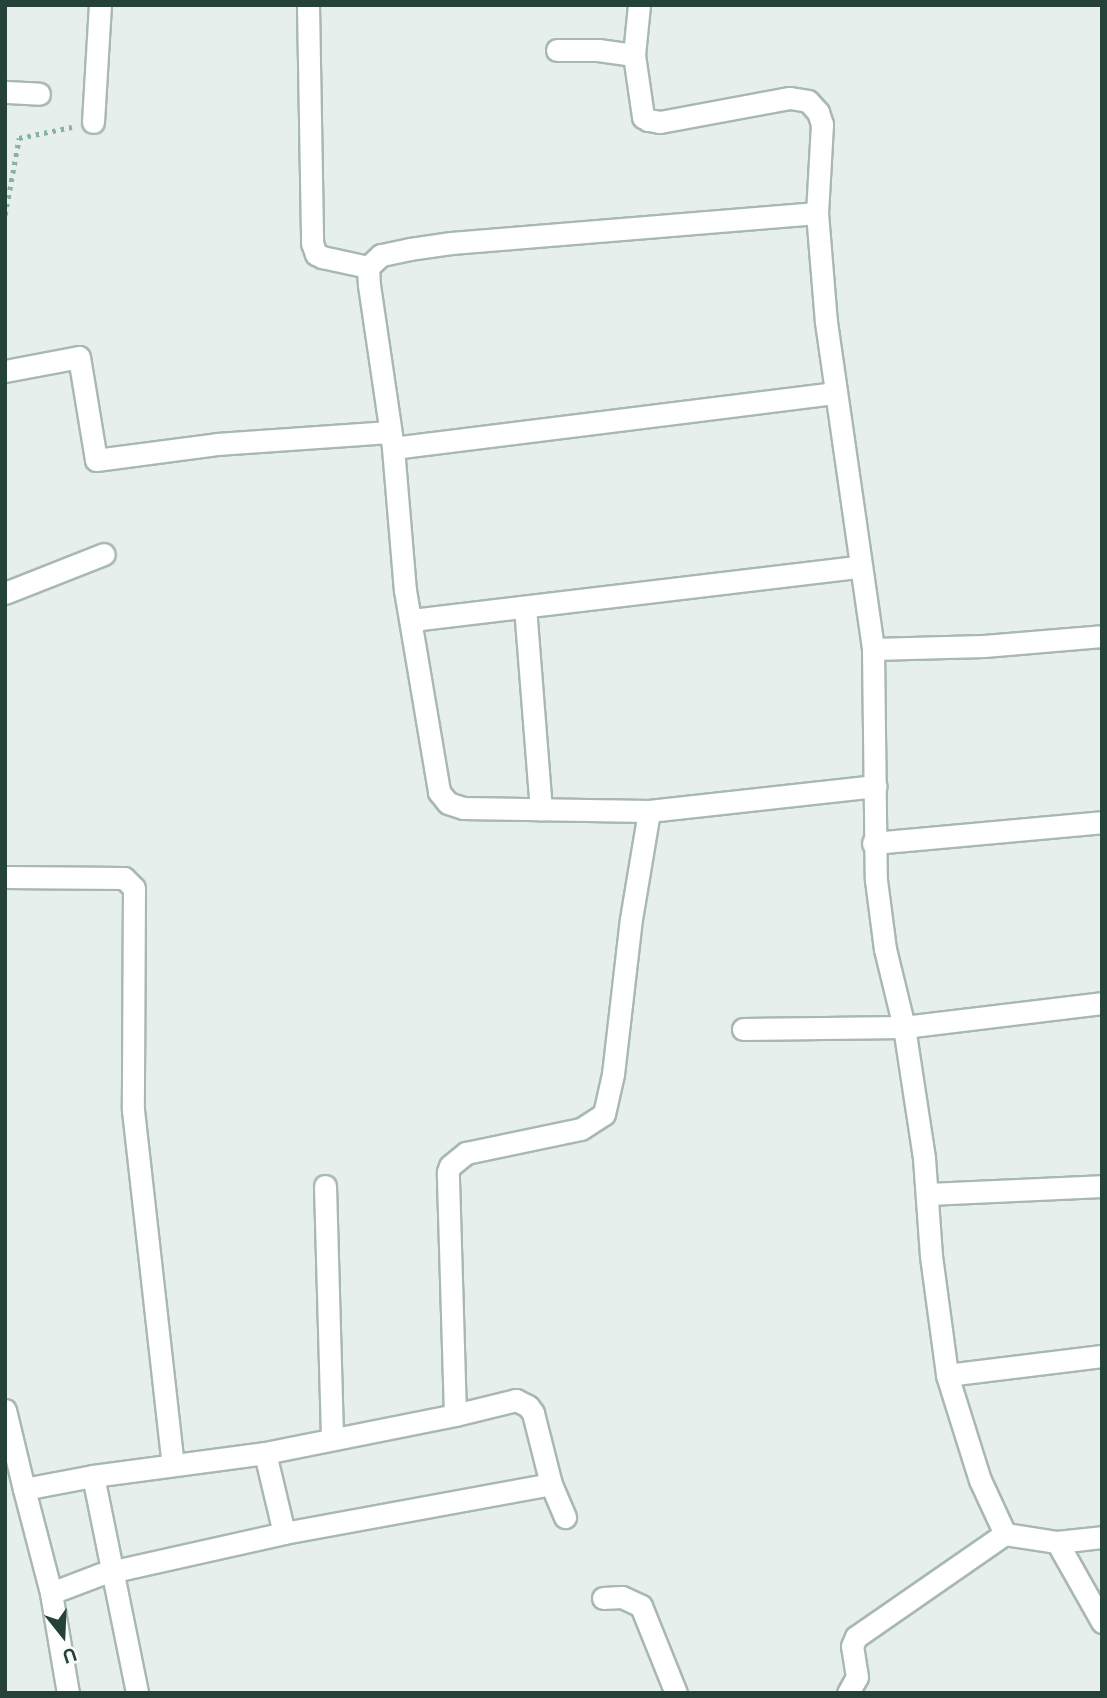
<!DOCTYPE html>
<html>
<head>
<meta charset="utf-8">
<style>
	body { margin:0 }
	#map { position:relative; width:1107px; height:1698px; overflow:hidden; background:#e6efeb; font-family:Figtree,sans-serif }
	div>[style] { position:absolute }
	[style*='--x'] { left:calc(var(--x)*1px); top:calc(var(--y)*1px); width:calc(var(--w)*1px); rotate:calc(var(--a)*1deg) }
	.path>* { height:4.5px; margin-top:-2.25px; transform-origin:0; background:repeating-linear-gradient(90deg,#86b3a5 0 3.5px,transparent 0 8.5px) }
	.roads { filter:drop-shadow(2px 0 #a8b8b2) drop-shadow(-2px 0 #a8b8b2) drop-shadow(0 2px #a8b8b2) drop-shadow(0 -2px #a8b8b2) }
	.minor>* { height:21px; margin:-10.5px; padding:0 10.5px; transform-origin:10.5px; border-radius:10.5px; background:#fff }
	span { translate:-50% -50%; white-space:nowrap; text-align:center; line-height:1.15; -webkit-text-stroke:7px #f7fbf9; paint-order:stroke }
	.frame { position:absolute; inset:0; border:7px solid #24423a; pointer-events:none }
	.north { position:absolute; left:28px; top:1600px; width:70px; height:70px; -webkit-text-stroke:5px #f7fbf9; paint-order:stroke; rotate:162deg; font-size:19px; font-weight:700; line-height:28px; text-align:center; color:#24423a }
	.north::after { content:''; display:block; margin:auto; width:24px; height:32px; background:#24423a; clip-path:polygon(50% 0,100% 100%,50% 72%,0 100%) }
</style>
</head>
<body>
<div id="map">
	<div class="path">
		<div style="--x:5;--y:215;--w:78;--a:-79.7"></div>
		<div style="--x:19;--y:138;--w:54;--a:-11.7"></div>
	</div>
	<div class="roads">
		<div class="minor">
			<div style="--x:308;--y:5;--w:238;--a:89"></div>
			<div style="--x:312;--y:243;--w:12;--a:70"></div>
			<div style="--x:316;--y:254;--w:7;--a:27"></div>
			<div style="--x:322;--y:257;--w:47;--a:12.3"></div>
			<div style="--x:557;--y:50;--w:41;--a:0"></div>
			<div style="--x:598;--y:50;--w:36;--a:8"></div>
			<div style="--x:634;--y:55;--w:50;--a:-84.3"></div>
			<div style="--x:634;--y:55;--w:63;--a:81.7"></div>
			<div style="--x:643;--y:117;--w:6;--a:31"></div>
			<div style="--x:648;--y:120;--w:12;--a:9"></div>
			<div style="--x:660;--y:122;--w:132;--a:-10.5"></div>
			<div style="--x:790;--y:98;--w:18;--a:9"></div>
			<div style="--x:808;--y:101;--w:15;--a:48"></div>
			<div style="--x:818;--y:112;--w:13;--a:72"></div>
			<div style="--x:822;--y:124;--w:89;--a:93.2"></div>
			<div style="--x:817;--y:213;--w:109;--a:85.3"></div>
			<div style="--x:826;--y:322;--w:330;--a:81.8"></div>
			<div style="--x:873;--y:649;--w:231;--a:89.3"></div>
			<div style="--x:876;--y:880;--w:70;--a:82.6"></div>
			<div style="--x:885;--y:949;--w:80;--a:76.3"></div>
			<div style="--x:904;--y:1027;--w:133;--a:81.3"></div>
			<div style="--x:924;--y:1158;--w:98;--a:85.9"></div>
			<div style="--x:931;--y:1256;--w:120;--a:82.3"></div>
			<div style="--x:947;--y:1375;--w:110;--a:72.6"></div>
			<div style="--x:980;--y:1480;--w:60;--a:65.2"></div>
			<div style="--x:1005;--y:1534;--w:53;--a:8.7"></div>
			<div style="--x:1057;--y:1542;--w:92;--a:60.6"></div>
			<div style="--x:5;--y:92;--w:34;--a:3"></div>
			<div style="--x:93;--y:122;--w:117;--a:-86.6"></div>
			<div style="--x:817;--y:213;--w:367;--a:175.3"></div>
			<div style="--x:451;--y:243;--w:41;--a:171.7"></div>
			<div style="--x:410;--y:249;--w:30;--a:168"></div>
			<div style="--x:381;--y:255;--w:18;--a:137"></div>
			<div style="--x:368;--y:267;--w:18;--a:87"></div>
			<div style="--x:369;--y:285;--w:165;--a:81.6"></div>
			<div style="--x:393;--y:448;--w:143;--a:85.2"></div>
			<div style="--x:405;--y:590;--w:205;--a:80.4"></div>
			<div style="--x:439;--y:792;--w:14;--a:51"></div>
			<div style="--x:448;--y:803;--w:16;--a:18"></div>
			<div style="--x:463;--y:808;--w:186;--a:0.9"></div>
			<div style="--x:649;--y:811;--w:228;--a:-6.3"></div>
			<div style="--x:5;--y:371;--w:75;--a:-10.7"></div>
			<div style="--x:79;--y:357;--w:104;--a:80.6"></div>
			<div style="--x:96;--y:460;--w:122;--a:-7.5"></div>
			<div style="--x:217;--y:444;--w:173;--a:-4"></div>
			<div style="--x:393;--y:448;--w:444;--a:-7.1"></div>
			<div style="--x:5;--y:593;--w:106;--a:-21.5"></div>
			<div style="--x:525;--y:607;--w:203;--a:85.5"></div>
			<div style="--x:412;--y:620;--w:450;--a:-6.8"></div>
			<div style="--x:873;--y:649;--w:111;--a:-1.5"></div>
			<div style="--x:984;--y:646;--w:118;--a:-4.8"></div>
			<div style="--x:873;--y:843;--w:230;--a:-5.2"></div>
			<div style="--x:5;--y:877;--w:119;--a:0.5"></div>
			<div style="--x:124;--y:878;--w:14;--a:45"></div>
			<div style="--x:134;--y:888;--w:222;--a:90.3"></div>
			<div style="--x:133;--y:1110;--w:356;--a:83.6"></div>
			<div style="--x:743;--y:1029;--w:161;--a:-0.7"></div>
			<div style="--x:904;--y:1027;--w:199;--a:-6.9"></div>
			<div style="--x:325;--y:1186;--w:251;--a:88.4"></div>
			<div style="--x:928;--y:1194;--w:174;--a:-2.6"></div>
			<div style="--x:947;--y:1375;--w:156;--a:-7"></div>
			<div style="--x:5;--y:1410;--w:81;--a:76.5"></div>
			<div style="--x:24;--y:1489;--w:70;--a:-10.7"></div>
			<div style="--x:93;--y:1476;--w:221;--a:78.5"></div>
			<div style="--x:455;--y:1415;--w:63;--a:-13.8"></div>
			<div style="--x:516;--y:1400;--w:13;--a:27"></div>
			<div style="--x:528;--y:1406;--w:9;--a:54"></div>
			<div style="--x:533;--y:1413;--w:73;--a:75.8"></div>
			<div style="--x:551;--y:1484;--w:36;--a:67"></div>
			<div style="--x:93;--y:1476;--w:174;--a:-7.6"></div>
			<div style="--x:24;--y:1489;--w:107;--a:75.4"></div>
			<div style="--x:51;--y:1593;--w:53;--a:-20.8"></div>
			<div style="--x:101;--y:1574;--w:188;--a:-12.6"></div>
			<div style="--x:284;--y:1533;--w:82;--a:-103.4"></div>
			<div style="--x:265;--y:1453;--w:194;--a:-11.3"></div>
			<div style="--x:455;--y:1415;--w:243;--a:-91.7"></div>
			<div style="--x:448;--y:1172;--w:6;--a:-72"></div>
			<div style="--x:450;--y:1166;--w:21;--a:-39"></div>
			<div style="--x:466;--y:1153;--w:117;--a:-11.8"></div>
			<div style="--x:581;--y:1129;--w:27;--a:-33"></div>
			<div style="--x:604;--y:1114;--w:41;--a:-77.3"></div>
			<div style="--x:613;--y:1074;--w:156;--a:-83.4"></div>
			<div style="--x:631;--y:919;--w:109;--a:-80.5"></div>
			<div style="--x:284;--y:1533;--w:271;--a:-10.4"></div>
			<div style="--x:1057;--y:1542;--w:45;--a:-6.3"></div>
			<div style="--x:51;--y:1593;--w:101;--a:80.4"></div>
			<div style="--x:603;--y:1598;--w:19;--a:-3"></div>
			<div style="--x:622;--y:1597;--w:21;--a:25"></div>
			<div style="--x:641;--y:1606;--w:94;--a:68.1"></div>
			<div style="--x:848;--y:1693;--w:18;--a:-61"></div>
			<div style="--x:857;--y:1677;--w:31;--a:-99"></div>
			<div style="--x:852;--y:1646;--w:10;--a:-66"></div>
			<div style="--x:856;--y:1637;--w:181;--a:-34.7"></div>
		</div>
	</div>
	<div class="frame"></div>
	<div class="north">U</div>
</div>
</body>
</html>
